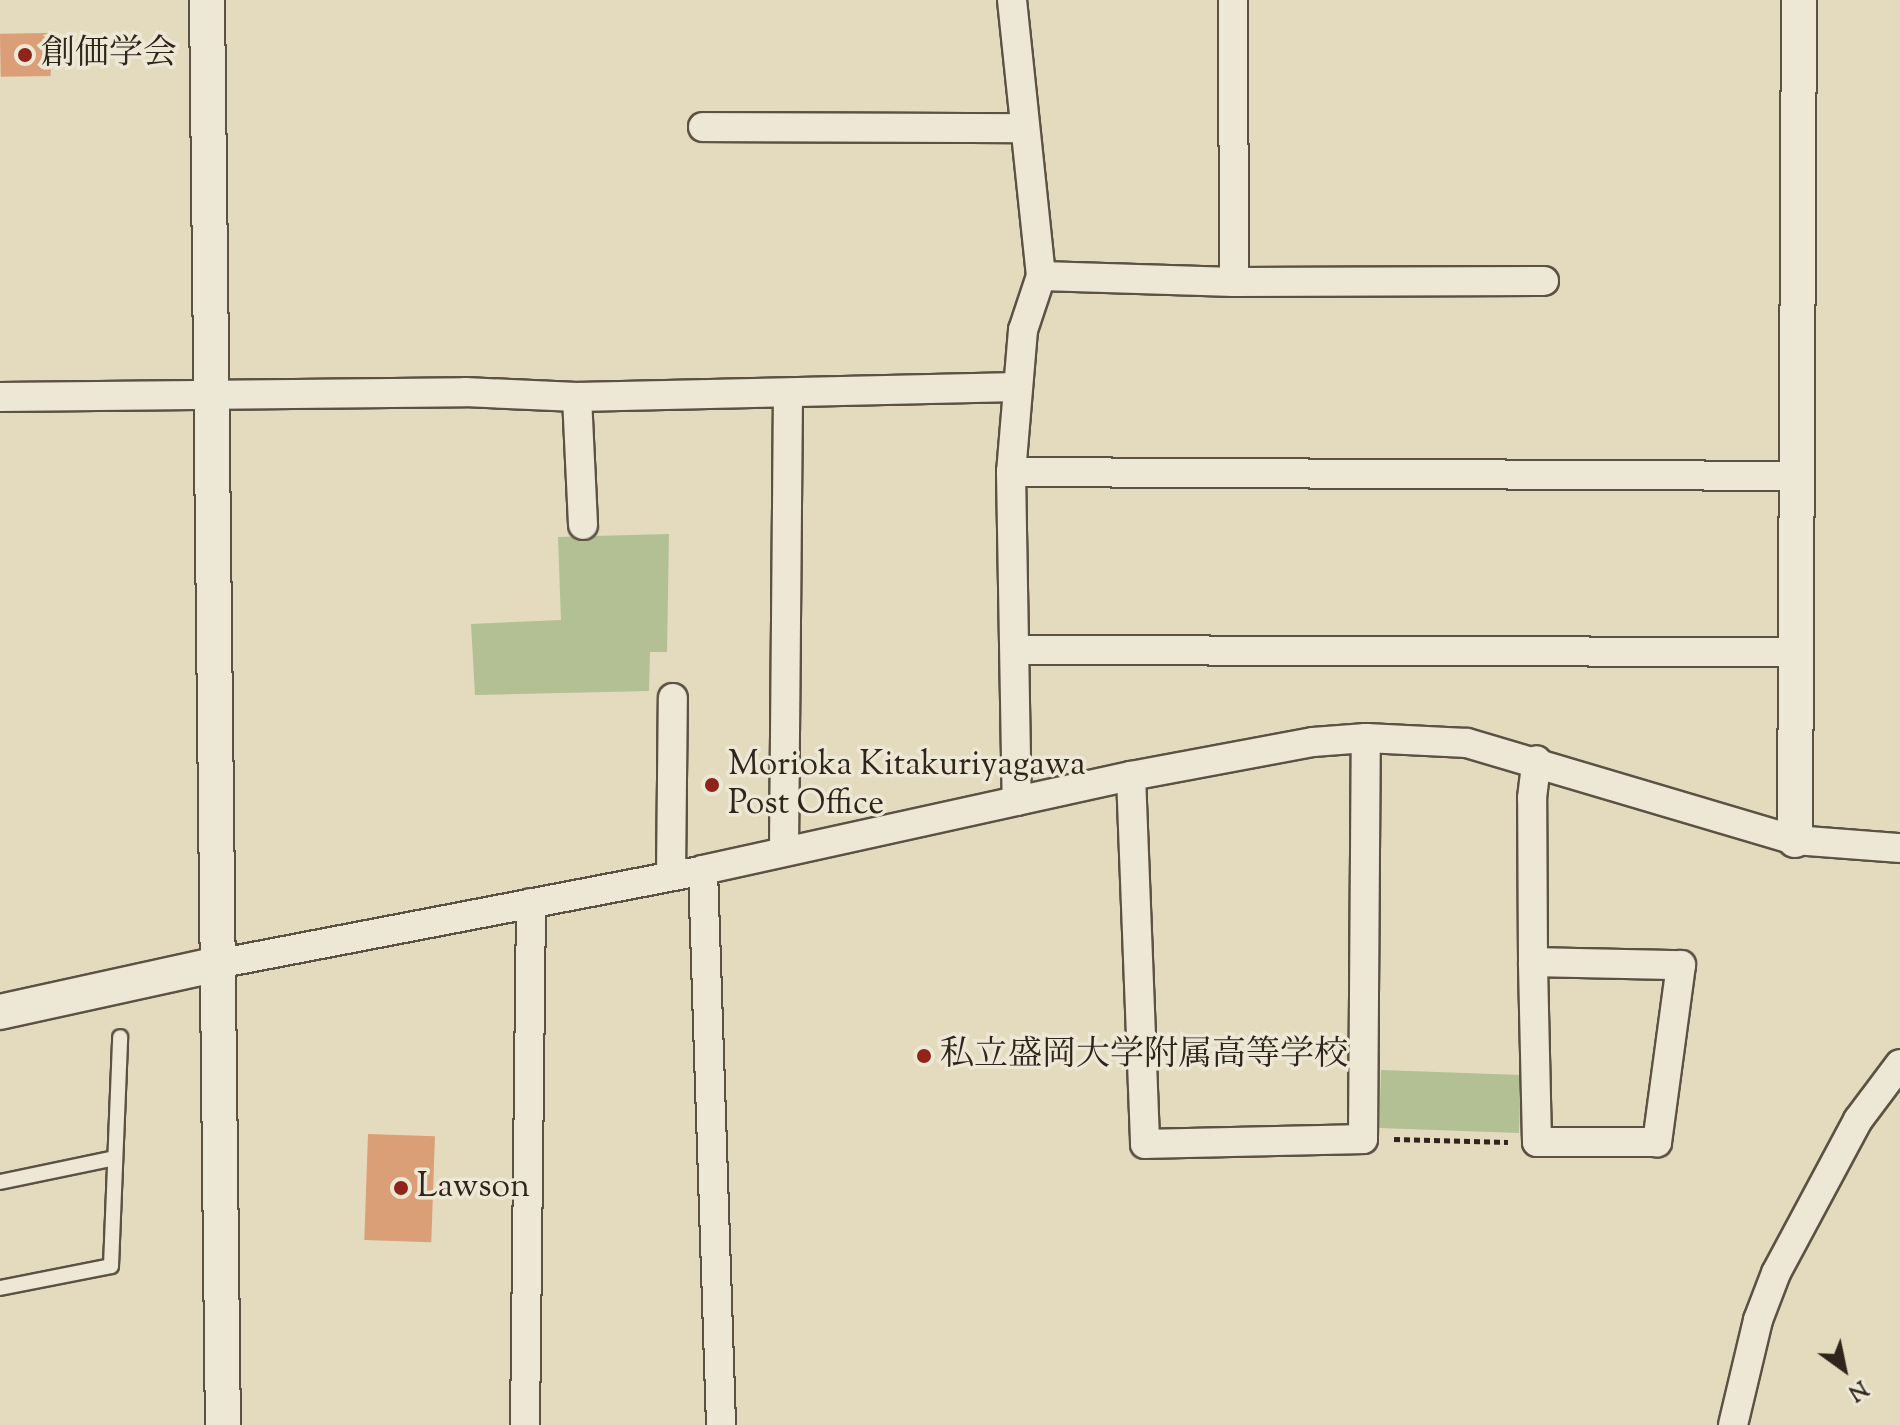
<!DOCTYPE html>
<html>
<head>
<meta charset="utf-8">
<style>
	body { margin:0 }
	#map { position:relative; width:1900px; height:1425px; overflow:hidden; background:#e4dabe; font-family:"Sorts Mill Goudy","Noto Serif JP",serif }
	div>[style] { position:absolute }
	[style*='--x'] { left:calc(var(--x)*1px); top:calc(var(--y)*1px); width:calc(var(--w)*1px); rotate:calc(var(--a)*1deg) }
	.green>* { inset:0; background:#b2c093; transform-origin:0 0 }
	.building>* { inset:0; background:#da9f77; transform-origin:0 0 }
	.path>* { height:5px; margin-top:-2.5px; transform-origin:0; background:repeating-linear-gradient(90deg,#2f251c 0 6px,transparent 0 10px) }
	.roads { filter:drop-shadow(2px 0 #5c5244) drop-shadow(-2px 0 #5c5244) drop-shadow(0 2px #5c5244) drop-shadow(0 -2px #5c5244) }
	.service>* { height:14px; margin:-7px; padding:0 7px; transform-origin:7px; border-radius:7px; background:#ede7d5 }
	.minor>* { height:28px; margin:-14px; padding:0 14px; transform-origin:14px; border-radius:14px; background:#ede7d5 }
	.tertiary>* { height:34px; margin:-17px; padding:0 17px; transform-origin:17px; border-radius:17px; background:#ede7d5 }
	.dots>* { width:22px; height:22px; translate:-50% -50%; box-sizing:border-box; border:4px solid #ede7d5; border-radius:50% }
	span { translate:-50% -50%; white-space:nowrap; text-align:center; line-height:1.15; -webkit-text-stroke:7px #ede7d5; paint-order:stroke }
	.poi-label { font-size:34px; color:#2f251c }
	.left { translate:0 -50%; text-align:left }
	.north { position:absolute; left:1804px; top:1329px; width:80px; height:80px; -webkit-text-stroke:6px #ede7d5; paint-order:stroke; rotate:147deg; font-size:22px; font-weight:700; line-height:32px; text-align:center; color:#2f251c }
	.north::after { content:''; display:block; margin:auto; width:28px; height:36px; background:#2f251c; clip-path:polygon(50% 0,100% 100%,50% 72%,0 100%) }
</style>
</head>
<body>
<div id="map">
	<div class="green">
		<div style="clip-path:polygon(669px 534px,667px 652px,650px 652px,649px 691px,475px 695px,471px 624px,561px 620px,558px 537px)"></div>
		<div style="left:1521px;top:1075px;width:58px;height:140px;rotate:92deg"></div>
	</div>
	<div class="building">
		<div style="left:50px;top:33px;width:43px;height:50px;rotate:89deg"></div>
		<div style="left:368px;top:1134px;width:67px;height:106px;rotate:2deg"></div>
	</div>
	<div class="path">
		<div style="--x:1394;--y:1139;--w:114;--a:1.5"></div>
	</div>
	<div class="roads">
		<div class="service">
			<div style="--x:0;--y:1182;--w:117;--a:-11.8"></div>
			<div style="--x:0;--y:1288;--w:113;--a:-11.2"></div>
			<div style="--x:111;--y:1266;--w:229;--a:-87.7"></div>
		</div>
		<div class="minor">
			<div style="--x:1012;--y:0;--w:278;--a:84"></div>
			<div style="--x:1041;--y:276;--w:57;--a:108.4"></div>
			<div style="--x:1023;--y:330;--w:143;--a:94.8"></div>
			<div style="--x:1011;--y:472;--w:329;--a:89"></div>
			<div style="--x:1233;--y:0;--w:282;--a:89.8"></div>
			<div style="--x:703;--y:127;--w:321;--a:0.2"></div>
			<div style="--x:1041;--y:276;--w:193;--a:1.8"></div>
			<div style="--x:1234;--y:282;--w:310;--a:-0.2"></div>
			<div style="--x:0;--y:397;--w:465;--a:-0.6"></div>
			<div style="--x:465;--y:392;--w:112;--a:2.6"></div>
			<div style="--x:577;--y:397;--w:439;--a:-1.3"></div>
			<div style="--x:577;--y:397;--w:128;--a:87.3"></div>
			<div style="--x:1011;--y:472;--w:784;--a:0.29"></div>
			<div style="--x:1015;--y:650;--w:780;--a:0.15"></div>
			<div style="--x:1131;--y:776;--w:368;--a:87.8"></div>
			<div style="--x:1145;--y:1144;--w:218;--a:-1.3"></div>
			<div style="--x:1363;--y:1139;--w:401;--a:-89.6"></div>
			<div style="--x:784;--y:850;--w:456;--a:-89.5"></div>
			<div style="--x:703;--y:870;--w:555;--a:88.14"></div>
			<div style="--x:671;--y:875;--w:177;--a:-89.4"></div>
			<div style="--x:1533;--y:962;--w:148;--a:1.2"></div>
			<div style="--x:1681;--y:965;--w:179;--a:97.7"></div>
			<div style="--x:1657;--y:1142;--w:120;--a:180"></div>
			<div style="--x:1537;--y:1142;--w:180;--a:-91.3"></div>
			<div style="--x:1533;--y:962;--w:164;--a:-90.3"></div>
			<div style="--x:1532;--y:798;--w:38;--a:-83"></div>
			<div style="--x:222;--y:963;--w:490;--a:-10.9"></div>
			<div style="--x:703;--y:870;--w:438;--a:-12.4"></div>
			<div style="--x:1131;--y:776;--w:185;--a:-10.6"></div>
			<div style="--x:1313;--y:742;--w:53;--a:-4.3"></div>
			<div style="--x:1366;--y:738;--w:101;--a:2.8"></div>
			<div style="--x:1467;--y:743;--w:342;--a:16.5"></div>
			<div style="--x:1795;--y:840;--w:105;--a:4.4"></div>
			<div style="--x:525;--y:1425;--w:522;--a:-89.34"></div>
			<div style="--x:1733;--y:1425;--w:108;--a:-76.6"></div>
			<div style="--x:1758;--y:1320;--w:50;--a:-69"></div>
			<div style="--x:1776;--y:1273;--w:174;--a:-61.8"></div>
			<div style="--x:1858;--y:1120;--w:70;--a:-53.1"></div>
		</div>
		<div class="tertiary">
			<div style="--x:207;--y:0;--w:1425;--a:89.36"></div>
			<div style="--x:1795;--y:840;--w:840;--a:-89.73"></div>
			<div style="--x:0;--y:1012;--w:227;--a:-12.4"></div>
		</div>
	</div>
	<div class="dots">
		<div style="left:25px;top:55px;background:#8f2418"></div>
		<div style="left:712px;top:785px;background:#8f2418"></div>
		<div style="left:924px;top:1056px;background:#8f2418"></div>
		<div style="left:401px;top:1188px;background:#8f2418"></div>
	</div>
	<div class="poi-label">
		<span class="left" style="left:41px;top:55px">創価学会</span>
		<span class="left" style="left:728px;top:785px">Morioka Kitakuriyagawa<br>Post Office</span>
		<span class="left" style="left:940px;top:1056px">私立盛岡大学附属高等学校</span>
		<span class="left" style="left:417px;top:1188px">Lawson</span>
	</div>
	<div class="north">N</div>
</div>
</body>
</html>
